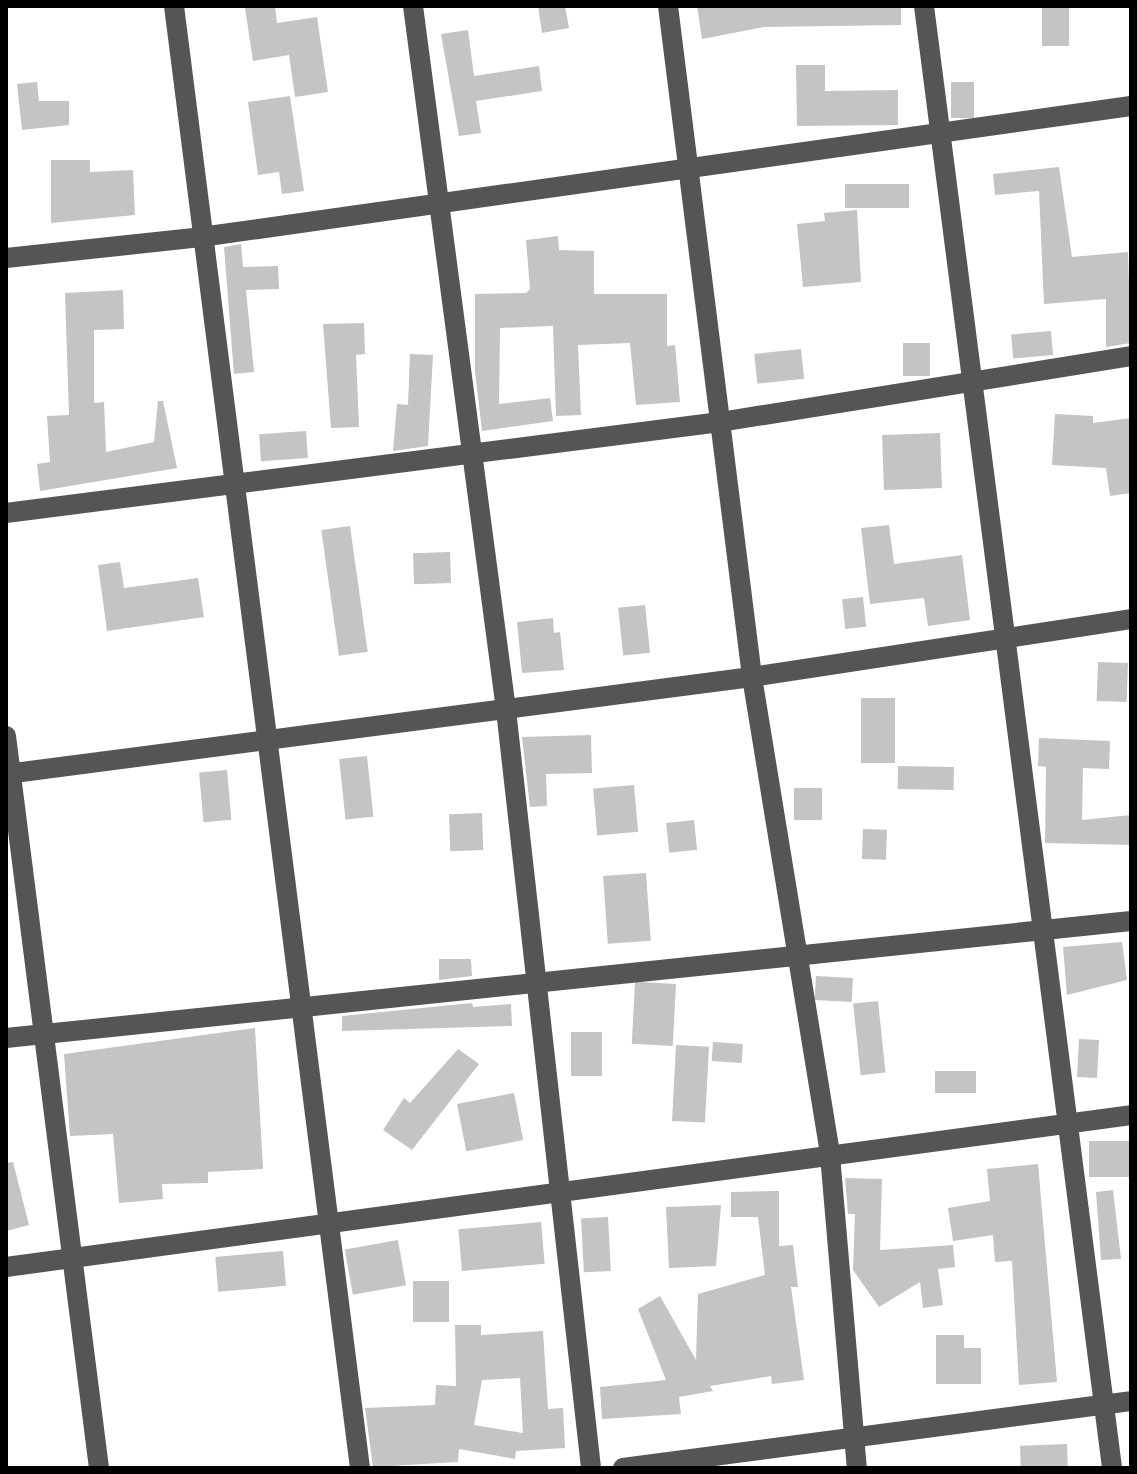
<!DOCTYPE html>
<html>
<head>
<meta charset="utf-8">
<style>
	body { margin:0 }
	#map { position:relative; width:1137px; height:1474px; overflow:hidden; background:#fff; font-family:"Space Grotesk",sans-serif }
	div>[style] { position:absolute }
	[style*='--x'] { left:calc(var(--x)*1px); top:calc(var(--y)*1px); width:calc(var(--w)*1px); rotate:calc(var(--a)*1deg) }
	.building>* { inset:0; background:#c4c4c4; transform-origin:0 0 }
	.minor>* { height:20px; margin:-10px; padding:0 10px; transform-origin:10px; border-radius:10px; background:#555 }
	span { translate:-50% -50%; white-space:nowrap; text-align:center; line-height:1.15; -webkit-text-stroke:6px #fff; paint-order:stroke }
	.frame { position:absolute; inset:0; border:8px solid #000; pointer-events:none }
</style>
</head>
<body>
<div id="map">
	<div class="building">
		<div style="clip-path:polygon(275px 6px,277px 23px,317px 17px,328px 92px,295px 97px,289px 55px,253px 61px,245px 8px)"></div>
		<div style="clip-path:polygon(538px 6px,565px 6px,569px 28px,542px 33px)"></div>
		<div style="clip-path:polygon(697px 6px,901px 6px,901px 25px,764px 27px,702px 39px)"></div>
		<div style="left:1042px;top:6px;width:27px;height:40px"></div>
		<div style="clip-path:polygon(468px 30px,474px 76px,539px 66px,542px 91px,476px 101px,481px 133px,459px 136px,441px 34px)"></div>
		<div style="clip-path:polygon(796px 65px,825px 65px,825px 91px,898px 90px,898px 125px,797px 126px)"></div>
		<div style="clip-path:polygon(37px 82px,39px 101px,69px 101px,69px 125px,22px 130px,17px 84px)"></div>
		<div style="left:951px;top:82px;width:23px;height:36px"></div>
		<div style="clip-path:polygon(290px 96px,304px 191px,282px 194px,279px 172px,258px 175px,248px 102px)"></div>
		<div style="clip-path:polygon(51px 160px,90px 160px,90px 172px,133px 170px,135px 215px,51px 223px)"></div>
		<div style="clip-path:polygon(1059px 167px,1072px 257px,1128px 252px,1131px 343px,1106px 347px,1106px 299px,1044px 304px,1039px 191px,995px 195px,993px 174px)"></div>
		<div style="left:909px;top:184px;width:24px;height:64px;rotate:90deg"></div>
		<div style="clip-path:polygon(857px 210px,861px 282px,803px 287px,797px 224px,825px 221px,824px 213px)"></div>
		<div style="clip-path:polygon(558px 236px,559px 250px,594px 251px,594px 294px,667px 294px,667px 346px,675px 345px,680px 402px,636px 405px,630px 343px,578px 345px,581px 415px,556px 416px,553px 326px,500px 328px,499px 404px,550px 398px,553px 421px,482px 431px,475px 372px,475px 294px,526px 293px,530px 289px,526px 240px)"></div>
		<div style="clip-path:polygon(241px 244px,243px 267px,278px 266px,279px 289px,246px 290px,254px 372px,234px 374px,224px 247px)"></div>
		<div style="clip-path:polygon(123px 290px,124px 329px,94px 330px,94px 403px,104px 402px,106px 452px,154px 442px,158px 401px,163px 401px,177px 468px,40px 491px,37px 464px,50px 462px,47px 416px,69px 415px,65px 293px)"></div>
		<div style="clip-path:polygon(364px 323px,365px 354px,356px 355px,359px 427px,331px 428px,323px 324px)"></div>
		<div style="left:1051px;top:331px;width:24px;height:40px;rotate:85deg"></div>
		<div style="left:903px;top:343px;width:27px;height:33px"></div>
		<div style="left:801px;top:349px;width:30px;height:47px;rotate:84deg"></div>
		<div style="clip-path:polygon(410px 354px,433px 355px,428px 446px,393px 451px,397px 404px,408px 405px)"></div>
		<div style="clip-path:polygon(1055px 414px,1093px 416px,1093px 423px,1131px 418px,1131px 493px,1110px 496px,1106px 468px,1052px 465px)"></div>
		<div style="left:306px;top:431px;width:27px;height:47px;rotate:86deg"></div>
		<div style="left:940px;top:433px;width:55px;height:58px;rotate:88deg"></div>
		<div style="clip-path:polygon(889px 525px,894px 564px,962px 555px,970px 620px,928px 626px,924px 598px,870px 604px,861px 528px)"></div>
		<div style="left:350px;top:526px;width:127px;height:29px;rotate:82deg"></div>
		<div style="left:450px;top:552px;width:31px;height:37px;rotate:88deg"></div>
		<div style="clip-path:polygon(120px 562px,124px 588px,198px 578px,204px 617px,107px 631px,98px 565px)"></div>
		<div style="left:863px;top:597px;width:30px;height:21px;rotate:84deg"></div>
		<div style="left:645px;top:605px;width:48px;height:27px;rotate:84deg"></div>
		<div style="clip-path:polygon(553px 618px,554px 633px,560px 632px,564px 670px,522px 673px,517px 622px)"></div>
		<div style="left:1098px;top:662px;width:30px;height:39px;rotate:2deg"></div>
		<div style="left:861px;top:698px;width:34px;height:65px"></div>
		<div style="clip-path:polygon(591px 735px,592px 773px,546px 774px,547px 806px,530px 807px,522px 737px)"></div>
		<div style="clip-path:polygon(1039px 738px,1110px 741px,1109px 769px,1083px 768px,1082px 820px,1131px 815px,1131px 845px,1045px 843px,1046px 767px,1038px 766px)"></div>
		<div style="left:367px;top:756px;width:61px;height:28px;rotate:84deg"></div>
		<div style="left:898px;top:766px;width:56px;height:23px;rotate:1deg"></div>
		<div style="left:227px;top:770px;width:50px;height:28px;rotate:85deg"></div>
		<div style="left:634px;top:785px;width:47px;height:41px;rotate:85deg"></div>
		<div style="left:794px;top:788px;width:28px;height:32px"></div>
		<div style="left:482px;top:813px;width:37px;height:33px;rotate:88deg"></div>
		<div style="left:694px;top:820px;width:30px;height:28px;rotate:84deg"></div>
		<div style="left:863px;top:829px;width:24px;height:30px;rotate:2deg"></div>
		<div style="left:646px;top:873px;width:68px;height:43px;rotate:86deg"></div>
		<div style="clip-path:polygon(1122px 942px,1127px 980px,1067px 995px,1063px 947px)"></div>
		<div style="clip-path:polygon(439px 959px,471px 959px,472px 976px,439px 980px)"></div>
		<div style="left:816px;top:976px;width:37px;height:24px;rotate:3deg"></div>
		<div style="left:676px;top:984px;width:62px;height:41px;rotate:93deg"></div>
		<div style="left:878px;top:1001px;width:72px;height:25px;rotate:84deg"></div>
		<div style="clip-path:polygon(472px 1003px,473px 1007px,511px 1004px,512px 1026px,342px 1031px,342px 1016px)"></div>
		<div style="clip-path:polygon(255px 1028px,263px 1169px,208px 1172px,208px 1183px,162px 1184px,163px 1199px,119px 1203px,113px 1134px,70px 1136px,64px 1054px)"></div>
		<div style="left:571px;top:1032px;width:31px;height:44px"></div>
		<div style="left:1079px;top:1039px;width:20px;height:38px;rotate:3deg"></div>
		<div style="left:713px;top:1042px;width:30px;height:19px;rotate:4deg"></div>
		<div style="left:676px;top:1045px;width:33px;height:76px;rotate:3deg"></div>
		<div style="clip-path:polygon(458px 1049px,479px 1064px,412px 1150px,383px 1130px,404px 1098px,410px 1103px)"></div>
		<div style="left:976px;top:1071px;width:22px;height:41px;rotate:90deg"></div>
		<div style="left:514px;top:1093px;width:48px;height:58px;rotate:79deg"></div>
		<div style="left:1131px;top:1141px;width:36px;height:42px;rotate:90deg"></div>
		<div style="clip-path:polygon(13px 1162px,29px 1225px,6px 1231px,6px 1163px)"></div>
		<div style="clip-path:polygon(1038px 1164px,1057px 1382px,1019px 1385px,1012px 1261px,995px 1262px,993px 1235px,953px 1241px,948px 1208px,990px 1201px,987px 1169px)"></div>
		<div style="clip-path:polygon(845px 1178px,882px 1179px,880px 1250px,953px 1245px,955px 1267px,938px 1269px,943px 1305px,923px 1308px,920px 1282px,879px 1307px,853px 1270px,855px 1214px,848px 1214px)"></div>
		<div style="clip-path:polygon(1113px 1190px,1121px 1259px,1101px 1260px,1096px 1192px)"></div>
		<div style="clip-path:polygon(779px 1191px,779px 1246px,793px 1245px,798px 1287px,791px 1287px,804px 1380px,772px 1384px,771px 1376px,710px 1386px,713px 1391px,679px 1397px,681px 1414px,602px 1419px,600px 1387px,666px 1380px,638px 1309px,660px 1296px,696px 1360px,698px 1294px,765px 1275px,758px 1217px,731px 1217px,731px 1192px)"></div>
		<div style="clip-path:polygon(721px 1205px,716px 1266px,669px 1268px,666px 1207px)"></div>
		<div style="left:608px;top:1217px;width:54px;height:27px;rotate:87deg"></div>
		<div style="left:541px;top:1222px;width:42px;height:83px;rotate:85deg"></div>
		<div style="left:398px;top:1240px;width:46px;height:54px;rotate:80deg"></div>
		<div style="left:283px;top:1251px;width:35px;height:68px;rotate:85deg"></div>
		<div style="left:413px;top:1281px;width:36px;height:41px"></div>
		<div style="clip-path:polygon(evenodd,455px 1325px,481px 1325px,481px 1335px,543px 1331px,548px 1409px,563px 1408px,565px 1448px,516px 1451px,515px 1459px,459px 1449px,458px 1462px,373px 1467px,365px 1408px,435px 1405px,436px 1385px,456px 1386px,455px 1325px,520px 1378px,523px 1433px,474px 1425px,482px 1380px,520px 1378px)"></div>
		<div style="clip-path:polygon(936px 1335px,964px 1335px,964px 1348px,981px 1348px,981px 1384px,936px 1384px)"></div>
		<div style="left:1067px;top:1444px;width:24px;height:47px;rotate:88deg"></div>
	</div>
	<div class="minor">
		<div style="--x:174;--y:6;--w:1474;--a:82.75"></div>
		<div style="--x:413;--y:6;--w:710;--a:82.47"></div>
		<div style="--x:506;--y:710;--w:763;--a:83.6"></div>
		<div style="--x:668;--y:6;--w:676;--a:82.86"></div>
		<div style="--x:752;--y:677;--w:484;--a:80.7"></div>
		<div style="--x:830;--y:1155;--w:314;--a:85.1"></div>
		<div style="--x:924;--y:6;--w:1474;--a:82.67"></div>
		<div style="--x:6;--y:258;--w:196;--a:-6.1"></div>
		<div style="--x:201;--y:237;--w:939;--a:-8.02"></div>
		<div style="--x:6;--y:513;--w:720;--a:-7.26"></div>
		<div style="--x:720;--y:422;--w:416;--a:-9.1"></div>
		<div style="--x:6;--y:736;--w:738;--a:82.76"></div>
		<div style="--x:6;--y:774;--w:752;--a:-7.41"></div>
		<div style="--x:752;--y:677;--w:383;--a:-8.7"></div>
		<div style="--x:6;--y:1038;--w:1131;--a:-5.94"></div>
		<div style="--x:6;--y:1267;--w:1135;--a:-7.69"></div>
		<div style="--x:623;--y:1468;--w:512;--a:-7.51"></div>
	</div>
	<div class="frame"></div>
</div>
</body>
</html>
